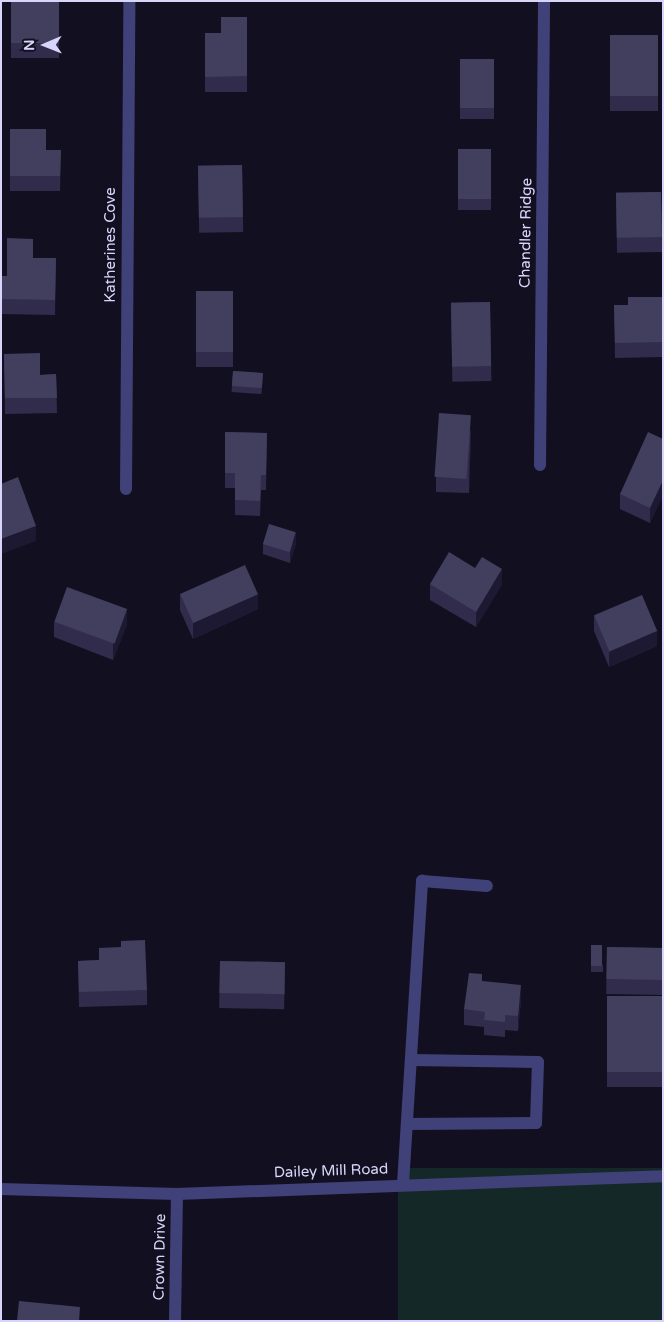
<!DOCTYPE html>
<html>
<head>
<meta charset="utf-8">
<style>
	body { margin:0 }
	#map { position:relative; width:664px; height:1322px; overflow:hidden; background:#121020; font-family:"Varela Round",sans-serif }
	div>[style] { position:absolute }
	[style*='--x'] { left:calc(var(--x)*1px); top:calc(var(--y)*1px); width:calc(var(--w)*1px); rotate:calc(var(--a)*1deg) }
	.green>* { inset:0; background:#142927; transform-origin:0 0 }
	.service>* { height:12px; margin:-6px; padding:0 6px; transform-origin:6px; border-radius:6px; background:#414179 }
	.minor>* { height:12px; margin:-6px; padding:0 6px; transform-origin:6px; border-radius:6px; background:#414179 }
	.wall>* { inset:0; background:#312c4b; transform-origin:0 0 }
	.shaded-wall>* { inset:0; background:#1d1932 }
	.building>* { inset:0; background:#423e5e; transform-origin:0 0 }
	span { translate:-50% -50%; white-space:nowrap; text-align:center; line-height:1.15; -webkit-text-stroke:4px #121020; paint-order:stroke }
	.street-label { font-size:15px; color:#d7d5f9 }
	.frame { position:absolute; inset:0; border:2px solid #d7d5f9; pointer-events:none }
	.north { position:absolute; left:20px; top:20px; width:50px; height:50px; -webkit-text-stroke:4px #121020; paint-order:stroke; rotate:269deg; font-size:14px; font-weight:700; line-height:20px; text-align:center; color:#d7d5f9 }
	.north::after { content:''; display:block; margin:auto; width:18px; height:22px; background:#d7d5f9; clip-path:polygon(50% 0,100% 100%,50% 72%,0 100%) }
</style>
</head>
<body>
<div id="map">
	<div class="green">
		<div style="left:663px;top:1168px;width:153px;height:265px;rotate:90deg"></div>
	</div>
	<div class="service">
		<div style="--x:407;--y:1124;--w:129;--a:-0.4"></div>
		<div style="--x:536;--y:1123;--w:61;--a:-88.1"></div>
		<div style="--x:538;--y:1062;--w:127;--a:-179.1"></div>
		<div style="--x:403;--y:1184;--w:304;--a:-86.4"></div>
		<div style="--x:422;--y:881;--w:65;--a:4.4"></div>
	</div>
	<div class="minor">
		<div style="--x:540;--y:465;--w:464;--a:-89.5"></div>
		<div style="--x:126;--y:489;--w:488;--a:-89.6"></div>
		<div style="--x:1;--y:1189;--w:176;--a:1.6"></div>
		<div style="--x:177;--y:1194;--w:486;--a:-2.1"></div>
		<div style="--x:175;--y:1321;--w:127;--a:-89.1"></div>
	</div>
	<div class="wall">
		<div style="left:11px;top:1px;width:48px;height:57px"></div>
		<div style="clip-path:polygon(247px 17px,247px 92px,205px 92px,205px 33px,221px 33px)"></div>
		<div style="left:610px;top:35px;width:48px;height:76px"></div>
		<div style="left:494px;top:59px;width:60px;height:34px;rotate:90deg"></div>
		<div style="clip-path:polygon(10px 129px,46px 150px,61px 150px,60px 191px,10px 191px)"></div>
		<div style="left:458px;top:149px;width:33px;height:61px"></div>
		<div style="left:242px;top:165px;width:67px;height:44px;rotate:89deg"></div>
		<div style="left:661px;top:192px;width:60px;height:45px;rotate:89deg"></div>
		<div style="clip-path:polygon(33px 258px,56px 258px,55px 315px,1px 314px,1px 276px,7px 276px)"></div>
		<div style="left:196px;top:291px;width:37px;height:76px"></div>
		<div style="clip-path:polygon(663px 297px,663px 357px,615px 358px,614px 305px,628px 305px)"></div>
		<div style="left:490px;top:302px;width:79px;height:39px;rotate:89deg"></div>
		<div style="clip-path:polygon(4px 354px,40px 375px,56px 374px,57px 413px,5px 414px)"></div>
		<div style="left:233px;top:371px;width:30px;height:21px;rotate:4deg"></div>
		<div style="clip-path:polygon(471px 430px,469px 493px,436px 492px,436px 477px)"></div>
		<div style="clip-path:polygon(225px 432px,267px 433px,266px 490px,261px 490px,260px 516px,235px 515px,235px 488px,225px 488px)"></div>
		<div style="clip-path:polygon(663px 439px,663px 495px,650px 523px,620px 509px,620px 494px)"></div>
		<div style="clip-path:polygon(296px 543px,290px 563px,263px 554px,263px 544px)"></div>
		<div style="clip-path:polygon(430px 584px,502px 584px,476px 627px,430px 600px)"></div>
		<div style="clip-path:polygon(180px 594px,258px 609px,193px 639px,180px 610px)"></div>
		<div style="clip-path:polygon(594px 616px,657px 646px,609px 667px,594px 631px)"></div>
		<div style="clip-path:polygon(54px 622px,127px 624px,113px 660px,54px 637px)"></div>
		<div style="clip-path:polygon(121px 941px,147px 990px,147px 1005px,79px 1007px,78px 961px,99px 960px,121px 947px)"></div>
		<div style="clip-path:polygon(591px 945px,603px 966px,603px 972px,591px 972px)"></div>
		<div style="left:607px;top:947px;width:56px;height:47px;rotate:1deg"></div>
		<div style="left:220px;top:961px;width:65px;height:47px;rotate:1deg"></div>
		<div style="clip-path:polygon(482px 981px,521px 1000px,518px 1031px,505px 1030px,505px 1037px,484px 1035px,484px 1027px,464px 1025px,464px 1009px)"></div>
		<div style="left:607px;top:996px;width:56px;height:91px"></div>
	</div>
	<div class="shaded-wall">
		<div style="clip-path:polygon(471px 415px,471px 430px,469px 493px,469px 478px)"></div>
		<div style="clip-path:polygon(663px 480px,663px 495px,650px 523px,650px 508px)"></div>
		<div style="clip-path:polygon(36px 526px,36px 541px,1px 554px,1px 539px)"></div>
		<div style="clip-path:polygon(296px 532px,296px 543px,290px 563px,290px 552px)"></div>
		<div style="clip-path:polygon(502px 569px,502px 584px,476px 627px,476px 612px)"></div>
		<div style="clip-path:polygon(258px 594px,258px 609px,193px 639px,193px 623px)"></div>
		<div style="clip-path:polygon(127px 609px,127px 624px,113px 660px,113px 644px)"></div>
		<div style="clip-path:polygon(657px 631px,657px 646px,609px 667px,609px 652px)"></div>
		<div style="clip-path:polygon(521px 985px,521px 1000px,518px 1031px,518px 1016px)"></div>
	</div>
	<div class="building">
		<div style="left:11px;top:1px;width:48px;height:42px"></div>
		<div style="clip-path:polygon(221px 17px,247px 17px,247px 76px,205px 77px,205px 33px,221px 33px)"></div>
		<div style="left:610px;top:35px;width:48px;height:61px"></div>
		<div style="left:494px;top:59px;width:49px;height:34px;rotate:90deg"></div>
		<div style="clip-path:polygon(10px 129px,46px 129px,46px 150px,61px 150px,60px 176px,10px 176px)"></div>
		<div style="left:458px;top:149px;width:33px;height:50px"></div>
		<div style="left:242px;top:165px;width:52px;height:44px;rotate:89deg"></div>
		<div style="left:661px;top:192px;width:45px;height:45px;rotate:89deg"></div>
		<div style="clip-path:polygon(7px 238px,33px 239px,33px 258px,56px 258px,55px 300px,1px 299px,1px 276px,7px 276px)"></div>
		<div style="left:196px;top:291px;width:37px;height:61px"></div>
		<div style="clip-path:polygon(628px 297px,663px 297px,663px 342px,615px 343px,614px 305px,628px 305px)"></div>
		<div style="left:490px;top:302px;width:64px;height:39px;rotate:89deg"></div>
		<div style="clip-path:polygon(40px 353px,40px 375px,56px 374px,57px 398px,5px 398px,4px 354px)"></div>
		<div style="left:233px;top:371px;width:30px;height:15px;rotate:4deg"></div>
		<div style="left:439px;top:413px;width:32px;height:64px;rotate:4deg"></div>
		<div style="clip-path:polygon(225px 432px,267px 433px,266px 475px,261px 475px,260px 501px,235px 500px,235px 473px,225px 473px)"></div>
		<div style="clip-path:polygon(648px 432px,663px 439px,663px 480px,650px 508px,620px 494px)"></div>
		<div style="clip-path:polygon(18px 477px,36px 526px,1px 539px,1px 484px)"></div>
		<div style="left:269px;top:524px;width:28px;height:21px;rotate:17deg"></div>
		<div style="clip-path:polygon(449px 552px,475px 568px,482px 557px,502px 569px,476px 612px,430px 584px)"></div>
		<div style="left:245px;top:565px;width:32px;height:71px;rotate:66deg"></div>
		<div style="left:67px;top:587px;width:64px;height:37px;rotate:20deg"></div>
		<div style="left:642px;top:595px;width:39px;height:52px;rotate:67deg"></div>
		<div style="clip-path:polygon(145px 940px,147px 990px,79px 992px,78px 961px,99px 960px,99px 948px,121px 947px,121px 941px)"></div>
		<div style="left:591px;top:945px;width:11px;height:21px"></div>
		<div style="left:607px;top:947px;width:56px;height:32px;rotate:1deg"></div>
		<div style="left:220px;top:961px;width:65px;height:32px;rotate:1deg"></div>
		<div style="clip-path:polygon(469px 973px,482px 974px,482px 981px,521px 985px,518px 1016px,505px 1015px,505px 1022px,484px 1020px,485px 1012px,464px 1009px)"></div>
		<div style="left:607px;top:996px;width:56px;height:76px"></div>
		<div style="clip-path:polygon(19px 1301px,80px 1307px,79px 1321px,17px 1321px)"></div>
	</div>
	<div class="street-label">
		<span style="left:526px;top:233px;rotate:-89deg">Chandler Ridge</span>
		<span style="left:111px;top:245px;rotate:-90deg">Katherines Cove</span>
		<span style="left:331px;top:1171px;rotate:-2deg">Dailey Mill Road</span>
		<span style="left:160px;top:1257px;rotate:-89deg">Crown Drive</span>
	</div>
	<div class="frame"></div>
	<div class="north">N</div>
</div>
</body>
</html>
